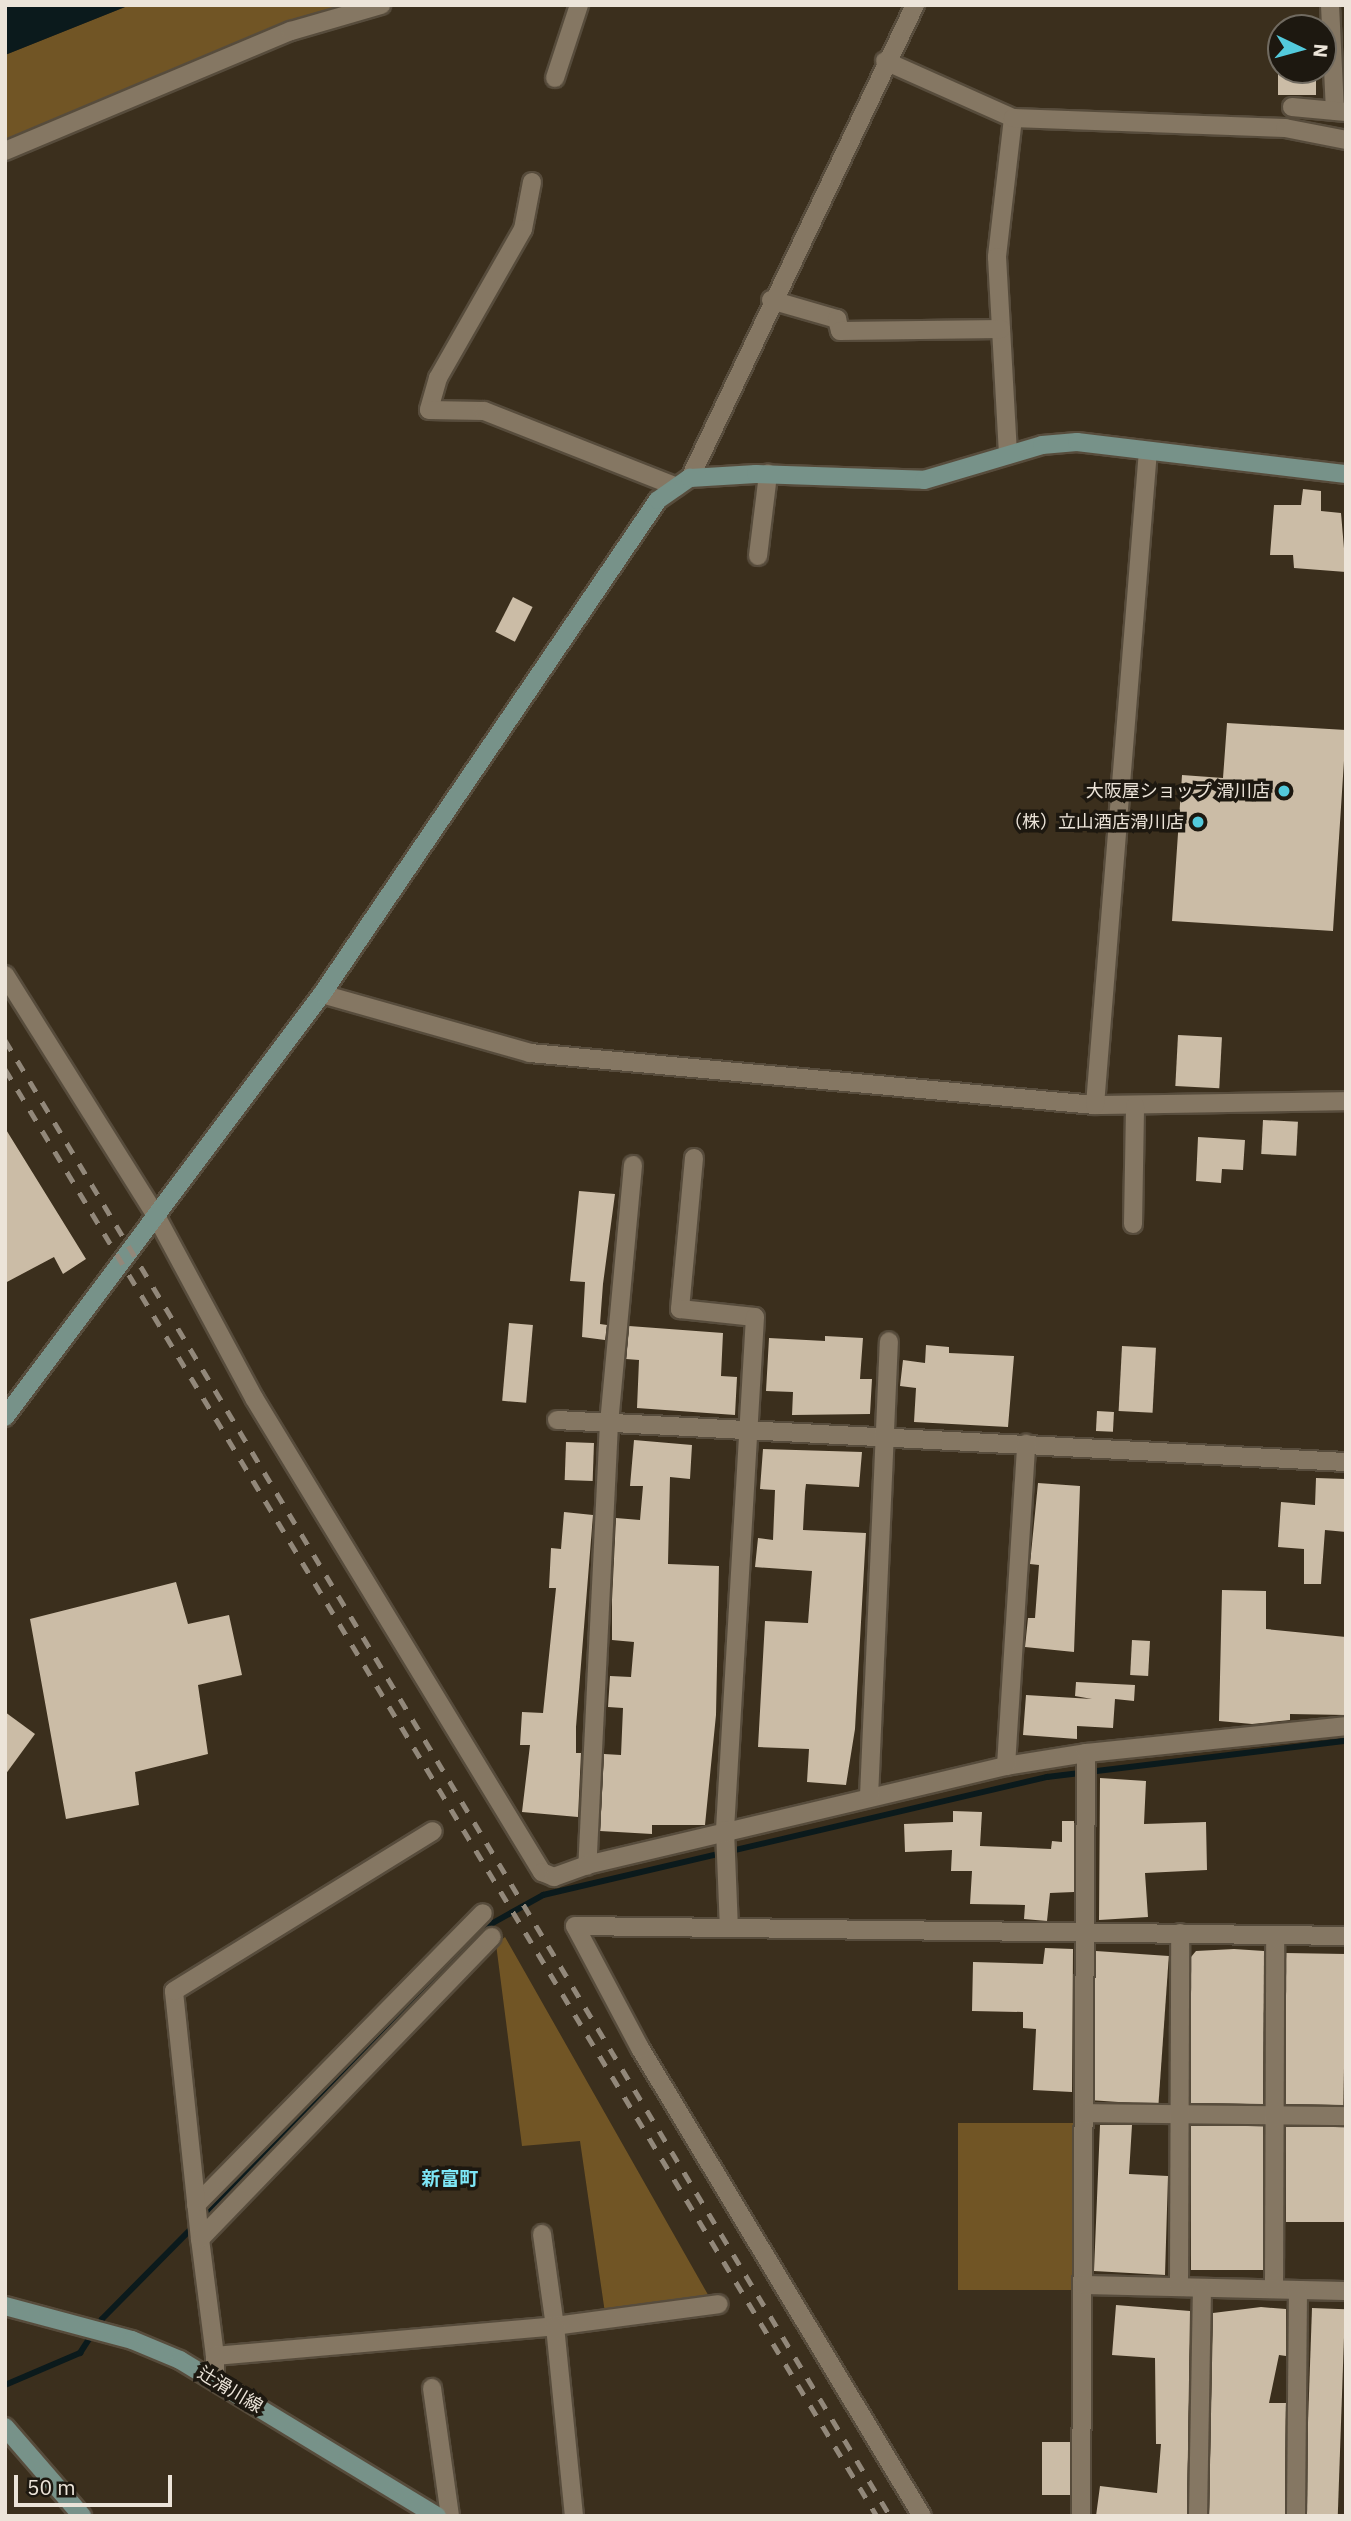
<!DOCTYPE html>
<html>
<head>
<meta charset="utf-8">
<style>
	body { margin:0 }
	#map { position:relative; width:1351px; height:2521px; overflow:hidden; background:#3b2f1d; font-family:"IBM Plex Sans","Noto Sans JP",sans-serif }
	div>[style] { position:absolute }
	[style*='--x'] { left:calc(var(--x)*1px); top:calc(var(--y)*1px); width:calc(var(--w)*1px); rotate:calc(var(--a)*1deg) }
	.green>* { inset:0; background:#715525; transform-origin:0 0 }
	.water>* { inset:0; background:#0b1a1c }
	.stream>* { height:6px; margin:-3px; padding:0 3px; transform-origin:3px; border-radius:3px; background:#0b1a1c }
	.building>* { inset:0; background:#cbbca6; transform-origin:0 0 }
	.roads { filter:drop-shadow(2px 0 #574c3c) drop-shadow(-2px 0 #574c3c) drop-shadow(0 2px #574c3c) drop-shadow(0 -2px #574c3c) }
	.street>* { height:18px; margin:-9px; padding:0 9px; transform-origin:9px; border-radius:9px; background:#857763 }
	.secondary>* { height:18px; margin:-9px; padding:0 9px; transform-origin:9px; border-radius:9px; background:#779289 }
	.rail>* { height:5px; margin-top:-2.5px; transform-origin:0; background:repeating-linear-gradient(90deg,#92887a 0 12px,transparent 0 24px) }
	.dots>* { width:19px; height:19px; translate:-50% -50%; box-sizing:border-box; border:4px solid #1d1810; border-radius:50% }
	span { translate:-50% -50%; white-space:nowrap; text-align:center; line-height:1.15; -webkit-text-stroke:7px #1d1810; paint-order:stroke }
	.poi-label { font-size:18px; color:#ece4d9 }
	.right { translate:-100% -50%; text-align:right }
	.street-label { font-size:18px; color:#ece4d9 }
	.neighbourhood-label { font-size:19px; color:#7ee7f7; font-weight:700 }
	.frame { position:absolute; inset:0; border:7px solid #ece4d9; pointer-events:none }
	.north { position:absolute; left:1267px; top:14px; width:70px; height:70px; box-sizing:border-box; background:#1d1810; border:2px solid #706a60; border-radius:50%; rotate:95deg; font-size:19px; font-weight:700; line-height:28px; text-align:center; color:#ece4d9 }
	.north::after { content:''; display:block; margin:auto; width:24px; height:32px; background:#53cadc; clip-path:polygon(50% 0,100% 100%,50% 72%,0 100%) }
	.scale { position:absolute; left:14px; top:2475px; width:158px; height:32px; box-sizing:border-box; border:4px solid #ece4d9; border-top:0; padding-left:9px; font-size:21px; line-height:24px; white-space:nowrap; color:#ece4d9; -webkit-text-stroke:5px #1d1810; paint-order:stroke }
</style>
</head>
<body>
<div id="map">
	<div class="green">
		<div style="clip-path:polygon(130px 5px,349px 5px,248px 39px,5px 140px,5px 55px)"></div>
		<div style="clip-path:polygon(505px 1937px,711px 2300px,605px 2313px,580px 2141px,522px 2146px,496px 1944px)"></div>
		<div style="left:1074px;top:2123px;width:167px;height:116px;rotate:90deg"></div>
	</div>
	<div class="water">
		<div style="clip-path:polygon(5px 5px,130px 5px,5px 55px)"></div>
	</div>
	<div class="stream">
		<div style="--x:202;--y:2217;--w:412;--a:-45.4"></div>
		<div style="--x:491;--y:1924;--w:60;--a:-29.1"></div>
		<div style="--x:543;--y:1895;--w:518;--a:-13.18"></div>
		<div style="--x:1047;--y:1777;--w:301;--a:-6.9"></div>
		<div style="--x:5;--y:2385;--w:82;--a:-23.1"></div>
		<div style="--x:80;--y:2353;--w:40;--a:-57.1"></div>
		<div style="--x:102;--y:2319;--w:132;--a:-45.3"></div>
	</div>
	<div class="building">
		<div style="left:1278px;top:70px;width:38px;height:25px"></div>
		<div style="clip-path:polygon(1303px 489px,1321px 491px,1321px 511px,1341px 513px,1346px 572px,1294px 568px,1293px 555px,1270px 555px,1274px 505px,1301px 505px)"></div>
		<div style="left:513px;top:597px;width:22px;height:39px;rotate:27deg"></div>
		<div style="clip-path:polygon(1227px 723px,1346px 730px,1333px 931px,1172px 921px,1182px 775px,1223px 778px)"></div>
		<div style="left:1178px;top:1035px;width:44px;height:51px;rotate:3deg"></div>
		<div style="left:1263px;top:1120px;width:35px;height:34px;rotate:3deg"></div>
		<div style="clip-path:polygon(5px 1128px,86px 1259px,63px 1274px,54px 1257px,5px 1283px)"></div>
		<div style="clip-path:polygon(1198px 1137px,1245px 1140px,1243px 1170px,1222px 1169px,1221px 1183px,1196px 1181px)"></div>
		<div style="clip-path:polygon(579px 1191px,615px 1194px,603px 1284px,600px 1324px,607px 1325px,605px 1340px,582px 1337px,585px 1282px,570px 1281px)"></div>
		<div style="left:509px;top:1323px;width:24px;height:78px;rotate:5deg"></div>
		<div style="clip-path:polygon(629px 1326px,723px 1333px,721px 1376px,737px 1377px,735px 1415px,637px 1408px,639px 1360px,626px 1359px)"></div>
		<div style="clip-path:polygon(825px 1336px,863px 1338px,860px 1379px,872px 1379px,870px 1414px,792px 1415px,793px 1392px,766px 1391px,769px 1338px,825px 1341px)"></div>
		<div style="clip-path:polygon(926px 1345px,949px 1347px,949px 1353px,1014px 1356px,1008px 1427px,914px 1422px,916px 1388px,900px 1386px,903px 1360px,925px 1363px)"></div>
		<div style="left:1122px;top:1346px;width:34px;height:65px;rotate:3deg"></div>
		<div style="left:1097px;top:1411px;width:17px;height:20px;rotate:3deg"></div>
		<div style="clip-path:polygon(634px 1440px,692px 1445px,690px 1479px,670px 1477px,668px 1564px,719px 1566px,716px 1715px,705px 1825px,652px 1825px,652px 1834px,600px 1831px,604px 1754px,621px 1755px,623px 1708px,608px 1707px,610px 1676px,631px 1677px,634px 1642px,612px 1640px,612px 1600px,616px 1518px,640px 1520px,643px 1486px,630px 1486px)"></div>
		<div style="left:566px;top:1442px;width:28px;height:38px;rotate:2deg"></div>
		<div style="clip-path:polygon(763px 1449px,862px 1452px,859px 1487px,806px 1484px,805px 1492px,803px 1530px,866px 1533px,855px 1729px,846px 1785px,807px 1782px,809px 1749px,758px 1747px,765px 1621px,808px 1623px,812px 1571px,755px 1567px,758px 1538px,773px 1540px,775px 1490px,760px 1489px)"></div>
		<div style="clip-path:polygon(1316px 1478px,1346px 1479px,1346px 1532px,1325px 1530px,1321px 1584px,1304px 1584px,1304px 1549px,1278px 1547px,1281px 1502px,1315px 1505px)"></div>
		<div style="clip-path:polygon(1038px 1483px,1080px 1486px,1074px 1652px,1025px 1647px,1028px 1618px,1035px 1618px,1039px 1565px,1030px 1564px)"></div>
		<div style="clip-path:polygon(564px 1512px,593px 1515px,576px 1727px,576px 1753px,581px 1753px,578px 1817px,522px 1812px,530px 1745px,520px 1745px,522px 1712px,543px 1713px,556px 1588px,549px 1588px,551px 1548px,561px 1549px)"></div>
		<div style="clip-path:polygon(176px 1582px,188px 1624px,229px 1615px,242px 1675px,198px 1685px,208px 1754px,135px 1772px,139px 1805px,66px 1819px,30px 1619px)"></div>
		<div style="clip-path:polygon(1222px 1590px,1266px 1591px,1266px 1629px,1346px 1637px,1346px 1715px,1290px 1714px,1290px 1720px,1252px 1724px,1219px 1721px)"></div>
		<div style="left:1132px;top:1640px;width:18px;height:35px;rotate:3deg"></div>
		<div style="clip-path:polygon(1076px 1682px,1135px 1685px,1134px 1701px,1115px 1699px,1113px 1728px,1077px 1726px,1077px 1739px,1023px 1735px,1026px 1695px,1092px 1699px,1075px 1696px)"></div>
		<div style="clip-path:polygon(5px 1712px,35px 1734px,5px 1775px)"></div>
		<div style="clip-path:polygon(1100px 1778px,1146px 1781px,1144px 1824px,1206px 1822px,1207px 1870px,1145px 1873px,1148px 1917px,1099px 1920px)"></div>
		<div style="clip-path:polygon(953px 1811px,982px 1812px,980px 1846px,1051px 1849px,1052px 1841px,1062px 1842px,1062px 1821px,1074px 1821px,1074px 1892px,1050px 1893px,1047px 1921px,1024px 1919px,1025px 1905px,970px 1904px,972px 1871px,951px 1871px,952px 1850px,905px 1852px,904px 1824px,953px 1822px)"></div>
		<div style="clip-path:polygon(1045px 1948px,1073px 1949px,1072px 2092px,1033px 2090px,1036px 2029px,1023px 2028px,1023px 2012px,972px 2011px,973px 1962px,1043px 1964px)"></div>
		<div style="clip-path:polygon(1234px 1949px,1264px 1951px,1263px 2104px,1191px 2103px,1191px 1957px,1196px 1951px)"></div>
		<div style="left:1096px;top:1951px;width:73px;height:149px;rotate:4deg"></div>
		<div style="left:1286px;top:1953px;width:60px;height:151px;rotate:1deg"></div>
		<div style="clip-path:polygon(1100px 2125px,1132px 2125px,1129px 2174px,1168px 2176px,1165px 2275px,1094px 2271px)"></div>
		<div style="left:1191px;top:2126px;width:72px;height:144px"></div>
		<div style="left:1286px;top:2127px;width:60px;height:95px"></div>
		<div style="clip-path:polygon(1116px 2305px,1190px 2311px,1187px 2516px,1096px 2516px,1100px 2486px,1157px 2493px,1161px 2444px,1156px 2444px,1155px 2358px,1112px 2355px)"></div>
		<div style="clip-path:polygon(1261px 2307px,1286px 2309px,1286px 2356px,1279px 2355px,1269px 2403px,1286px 2403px,1285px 2516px,1209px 2516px,1213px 2313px)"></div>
		<div style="left:1312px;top:2308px;width:33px;height:208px;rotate:2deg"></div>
		<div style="left:1042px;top:2442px;width:28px;height:53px"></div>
	</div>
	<div class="roads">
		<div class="street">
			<div style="--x:1330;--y:5;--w:106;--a:87.3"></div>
			<div style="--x:885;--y:61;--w:140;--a:24"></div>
			<div style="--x:1013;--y:118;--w:140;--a:96.6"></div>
			<div style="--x:997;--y:257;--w:198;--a:86.8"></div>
			<div style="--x:555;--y:78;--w:77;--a:-71.8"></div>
			<div style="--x:1292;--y:107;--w:54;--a:5.3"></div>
			<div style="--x:1013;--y:118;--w:272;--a:2.1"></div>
			<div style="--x:1285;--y:128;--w:62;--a:11.1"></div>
			<div style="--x:5;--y:151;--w:310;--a:-22.8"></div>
			<div style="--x:291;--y:31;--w:94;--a:-16.1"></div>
			<div style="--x:532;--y:182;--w:48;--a:100.8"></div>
			<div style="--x:523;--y:229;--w:172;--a:119.7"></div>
			<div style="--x:438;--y:378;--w:33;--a:106"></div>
			<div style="--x:429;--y:410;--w:55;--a:1"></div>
			<div style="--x:484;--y:411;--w:207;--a:21.5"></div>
			<div style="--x:771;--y:300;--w:69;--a:16.1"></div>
			<div style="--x:837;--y:319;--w:12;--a:76"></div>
			<div style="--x:840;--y:331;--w:161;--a:-0.7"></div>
			<div style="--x:690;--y:478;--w:524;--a:-64.56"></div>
			<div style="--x:758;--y:556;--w:83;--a:-83"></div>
			<div style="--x:5;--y:975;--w:282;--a:57.9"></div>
			<div style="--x:155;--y:1214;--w:209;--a:61.7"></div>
			<div style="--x:254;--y:1398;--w:555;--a:58.72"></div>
			<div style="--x:542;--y:1872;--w:13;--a:23"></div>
			<div style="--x:554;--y:1877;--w:35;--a:-20"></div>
			<div style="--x:322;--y:994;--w:216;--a:15.8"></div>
			<div style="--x:530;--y:1053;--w:567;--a:5.26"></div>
			<div style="--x:1095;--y:1105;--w:251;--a:-0.9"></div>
			<div style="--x:1095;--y:1105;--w:656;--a:-85.37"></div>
			<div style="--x:694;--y:1158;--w:152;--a:95.3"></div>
			<div style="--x:680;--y:1309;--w:75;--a:6.1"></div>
			<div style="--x:755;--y:1317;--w:514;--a:93.35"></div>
			<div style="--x:725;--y:1830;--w:98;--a:87.7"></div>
			<div style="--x:633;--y:1165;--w:259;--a:95.3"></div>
			<div style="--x:609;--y:1423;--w:443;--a:92.8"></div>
			<div style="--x:587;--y:1865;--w:431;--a:-13.3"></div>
			<div style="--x:1006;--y:1766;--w:81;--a:-9.2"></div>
			<div style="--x:1086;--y:1753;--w:763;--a:90.38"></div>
			<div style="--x:1133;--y:1224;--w:118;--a:-89"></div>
			<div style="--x:557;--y:1420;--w:790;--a:3.05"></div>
			<div style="--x:1086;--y:1753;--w:261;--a:-5.9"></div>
			<div style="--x:1006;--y:1766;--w:323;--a:-86.4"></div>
			<div style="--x:869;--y:1797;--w:456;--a:-87.5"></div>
			<div style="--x:1085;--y:2113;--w:261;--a:0.7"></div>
			<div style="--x:196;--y:2205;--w:409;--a:-45.5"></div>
			<div style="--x:542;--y:2234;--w:93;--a:82"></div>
			<div style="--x:555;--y:2326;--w:165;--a:-7.6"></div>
			<div style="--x:200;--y:2239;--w:249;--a:-96"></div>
			<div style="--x:174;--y:1991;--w:304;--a:-31.7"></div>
			<div style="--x:1083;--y:2285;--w:263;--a:1.3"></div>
			<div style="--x:1179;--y:2287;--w:354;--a:-89.8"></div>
			<div style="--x:1274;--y:2289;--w:354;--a:-89.8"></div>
			<div style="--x:215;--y:2356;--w:118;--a:-97.3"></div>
			<div style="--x:200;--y:2239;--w:420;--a:-46"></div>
			<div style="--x:215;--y:2381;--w:25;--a:-90"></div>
			<div style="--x:215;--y:2356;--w:341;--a:-5"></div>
			<div style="--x:555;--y:2326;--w:191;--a:84.3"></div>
			<div style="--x:432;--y:2388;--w:129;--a:82"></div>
			<div style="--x:922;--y:2516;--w:546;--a:-121.07"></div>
			<div style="--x:640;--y:2048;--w:138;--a:-118"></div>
			<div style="--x:575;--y:1926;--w:771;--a:0.74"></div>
			<div style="--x:1198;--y:2516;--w:228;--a:-89"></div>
			<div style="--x:1296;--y:2516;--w:226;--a:-89.5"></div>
		</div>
		<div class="secondary">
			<div style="--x:5;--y:1417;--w:529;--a:-53.15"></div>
			<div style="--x:322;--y:994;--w:597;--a:-55.78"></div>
			<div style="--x:658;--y:500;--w:39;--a:-35"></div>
			<div style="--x:690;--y:478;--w:66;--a:-3.5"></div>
			<div style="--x:756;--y:474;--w:168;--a:2"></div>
			<div style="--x:924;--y:480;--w:123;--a:-16.5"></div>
			<div style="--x:1042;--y:445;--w:35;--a:-5"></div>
			<div style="--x:1077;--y:442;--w:271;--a:6.8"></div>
			<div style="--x:5;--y:2306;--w:131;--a:15"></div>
			<div style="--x:132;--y:2340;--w:52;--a:22.6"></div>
			<div style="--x:180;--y:2360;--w:301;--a:31.3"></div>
			<div style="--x:5;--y:2427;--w:118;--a:49.1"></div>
		</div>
	</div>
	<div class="rail">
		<div style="--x:5;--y:1040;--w:1721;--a:59.05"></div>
		<div style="--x:5;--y:1069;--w:1689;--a:58.93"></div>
	</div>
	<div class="dots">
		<div style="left:1284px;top:791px;background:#53cadc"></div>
		<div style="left:1198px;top:822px;background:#53cadc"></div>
	</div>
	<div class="poi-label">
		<span class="right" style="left:1270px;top:791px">大阪屋ショップ 滑川店</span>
		<span class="right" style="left:1184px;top:822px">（株）立山酒店滑川店</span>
	</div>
	<div class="street-label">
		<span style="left:230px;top:2390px;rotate:31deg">辻滑川線</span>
	</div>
	<div class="neighbourhood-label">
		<span style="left:450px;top:2179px">新富町</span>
	</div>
	<div class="frame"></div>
	<div class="north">N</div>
	<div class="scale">50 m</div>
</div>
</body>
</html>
